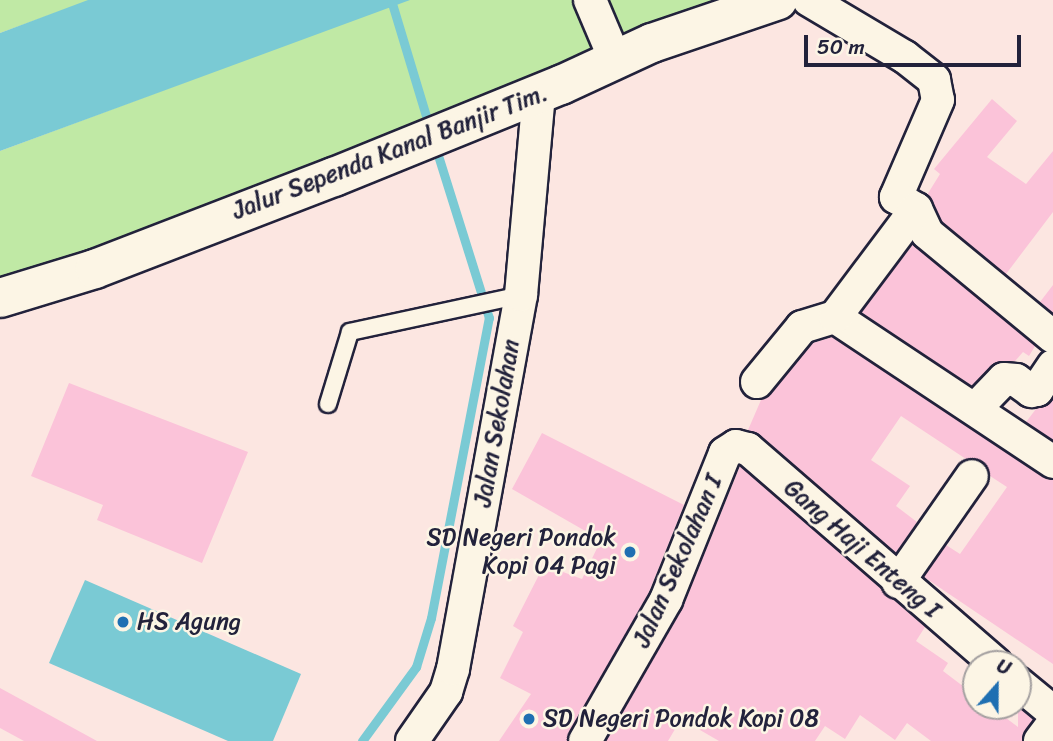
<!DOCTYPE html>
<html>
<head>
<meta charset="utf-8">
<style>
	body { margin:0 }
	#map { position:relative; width:1053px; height:741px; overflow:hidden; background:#fce6e1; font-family:Sriracha,sans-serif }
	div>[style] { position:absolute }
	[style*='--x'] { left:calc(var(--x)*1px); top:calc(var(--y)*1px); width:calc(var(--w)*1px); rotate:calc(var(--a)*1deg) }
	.green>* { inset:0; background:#c0e9a5 }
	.water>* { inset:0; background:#7acad4 }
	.stream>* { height:9px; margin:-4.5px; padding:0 4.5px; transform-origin:4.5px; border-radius:4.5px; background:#7acad4 }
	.building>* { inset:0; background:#fbc3d9 }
	.roads { filter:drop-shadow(2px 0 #22223b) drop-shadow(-2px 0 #22223b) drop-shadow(0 2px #22223b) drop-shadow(0 -2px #22223b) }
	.service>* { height:16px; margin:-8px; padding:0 8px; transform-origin:8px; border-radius:8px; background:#fcf5e5 }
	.minor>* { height:32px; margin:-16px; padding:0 16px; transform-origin:16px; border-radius:16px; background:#fcf5e5 }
	.tertiary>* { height:38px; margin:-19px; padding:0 19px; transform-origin:19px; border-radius:19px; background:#fcf5e5 }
	.dots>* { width:19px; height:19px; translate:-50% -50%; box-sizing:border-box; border:4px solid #fcf5e5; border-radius:50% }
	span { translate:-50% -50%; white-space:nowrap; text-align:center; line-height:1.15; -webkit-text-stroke:5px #fcf5e5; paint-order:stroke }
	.street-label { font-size:24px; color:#22223b }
	.poi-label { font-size:24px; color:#22223b }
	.right { translate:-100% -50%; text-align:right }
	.left { translate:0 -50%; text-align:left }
	.north { position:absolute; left:962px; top:650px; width:70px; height:70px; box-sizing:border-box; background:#fcf5e5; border:2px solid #a5a1a1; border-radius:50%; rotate:21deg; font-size:19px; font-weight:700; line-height:28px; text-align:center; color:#22223b }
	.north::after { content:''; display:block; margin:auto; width:24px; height:32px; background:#1f6fb2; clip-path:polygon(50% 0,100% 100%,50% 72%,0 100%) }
	.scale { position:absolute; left:804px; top:35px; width:217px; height:32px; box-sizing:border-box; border:4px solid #22223b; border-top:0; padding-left:9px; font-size:21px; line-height:24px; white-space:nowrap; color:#22223b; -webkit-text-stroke:5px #fcf5e5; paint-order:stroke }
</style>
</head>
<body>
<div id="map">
	<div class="green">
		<div style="clip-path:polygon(0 0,91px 0,0 33px)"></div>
		<div style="clip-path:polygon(406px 0,778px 0,0 298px,0 151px)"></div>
	</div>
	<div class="water">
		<div style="clip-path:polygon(88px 0,410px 0,0 151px,0 33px)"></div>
		<div style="clip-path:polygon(85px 580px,301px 674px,273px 741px,228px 741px,49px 663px)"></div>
	</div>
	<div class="stream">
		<div style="--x:391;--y:0;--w:135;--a:73.2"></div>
		<div style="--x:362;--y:741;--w:92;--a:-53.9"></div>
		<div style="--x:416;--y:667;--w:51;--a:-73"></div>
		<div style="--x:431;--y:618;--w:306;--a:-79.1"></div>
		<div style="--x:489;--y:318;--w:180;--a:-107.4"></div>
	</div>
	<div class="building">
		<div style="clip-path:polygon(992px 99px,1017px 121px,987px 157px,1026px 184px,1053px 151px,1053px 212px,1006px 274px,942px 222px,927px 195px,940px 174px,934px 169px)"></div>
		<div style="clip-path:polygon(913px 244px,1035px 346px,1029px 356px,1023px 352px,1015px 361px,997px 362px,972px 386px,861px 312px)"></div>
		<div style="clip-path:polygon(1053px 285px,1053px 313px,1040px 302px)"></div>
		<div style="clip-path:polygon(832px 337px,1053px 480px,1053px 664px,924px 577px,946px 545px,960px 554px,1007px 487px,990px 476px,983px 461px,966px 459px,901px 416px,871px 460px,910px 486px,896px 506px,917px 522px,896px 553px,760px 435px,748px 430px,761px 400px,813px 343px)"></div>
		<div style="clip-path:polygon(69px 383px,248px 452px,202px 563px,97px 520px,103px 505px,31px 476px)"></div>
		<div style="clip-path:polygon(1053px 399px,1053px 440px,1026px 422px,1036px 409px)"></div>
		<div style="clip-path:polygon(542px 433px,684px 505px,649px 592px,567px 741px,499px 741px,531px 694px,500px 678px,523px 632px,513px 626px,544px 565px,582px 579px,601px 540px,512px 489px)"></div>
		<div style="clip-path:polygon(740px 466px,925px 627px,916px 641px,948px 663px,943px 671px,976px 696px,976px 706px,990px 706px,1018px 727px,1018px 707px,1033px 720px,1022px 741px,931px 741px,907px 723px,895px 740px,860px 715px,845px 739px,825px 726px,815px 741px,719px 741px,681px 719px,668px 741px,606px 741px,682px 609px)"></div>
		<div style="clip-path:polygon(0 688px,97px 741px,24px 741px,0 728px)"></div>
	</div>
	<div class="roads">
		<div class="service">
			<div style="--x:328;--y:404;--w:75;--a:-73"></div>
			<div style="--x:350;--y:332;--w:175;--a:-12.2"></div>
		</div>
		<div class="minor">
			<div style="--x:590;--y:0;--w:64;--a:67"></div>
			<div style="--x:809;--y:0;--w:112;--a:30.7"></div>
			<div style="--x:905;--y:57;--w:37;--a:38"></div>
			<div style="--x:934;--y:80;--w:20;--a:79"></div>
			<div style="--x:938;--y:100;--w:106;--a:113.4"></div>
			<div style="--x:896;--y:197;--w:23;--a:31"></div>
			<div style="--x:916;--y:209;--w:26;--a:65"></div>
			<div style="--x:927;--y:233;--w:163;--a:39.5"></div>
			<div style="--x:835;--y:317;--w:262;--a:33.6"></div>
			<div style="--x:757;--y:382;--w:71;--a:-50.7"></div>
			<div style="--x:802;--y:327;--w:34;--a:-17"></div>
			<div style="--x:835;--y:317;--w:135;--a:-53.1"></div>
			<div style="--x:976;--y:408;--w:40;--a:-46"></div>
			<div style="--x:1004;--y:379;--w:12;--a:5"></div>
			<div style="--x:1016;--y:380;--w:19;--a:36"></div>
			<div style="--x:1031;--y:391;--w:6;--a:-9"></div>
			<div style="--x:1037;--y:390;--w:29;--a:-56"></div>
			<div style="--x:898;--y:582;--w:129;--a:-55.1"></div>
			<div style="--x:1018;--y:683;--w:45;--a:39.6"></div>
			<div style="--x:412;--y:741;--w:60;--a:-55.2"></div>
			<div style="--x:446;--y:692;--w:24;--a:-73"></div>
			<div style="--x:453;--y:669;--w:380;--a:-79.7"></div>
			<div style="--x:521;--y:295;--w:203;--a:-84.9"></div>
			<div style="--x:585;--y:741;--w:163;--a:-60.1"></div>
			<div style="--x:666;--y:600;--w:158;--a:-68.1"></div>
			<div style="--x:725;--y:453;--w:13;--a:-32"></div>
			<div style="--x:736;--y:446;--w:12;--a:14"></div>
			<div style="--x:748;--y:449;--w:328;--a:40.9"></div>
			<div style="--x:1040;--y:741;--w:21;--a:-53"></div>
		</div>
		<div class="tertiary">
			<div style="--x:0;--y:298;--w:99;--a:-17"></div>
			<div style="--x:95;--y:269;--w:256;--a:-21.1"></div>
			<div style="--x:334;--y:177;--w:245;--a:-22.1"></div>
			<div style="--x:561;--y:85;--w:100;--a:-24.8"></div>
			<div style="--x:652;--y:43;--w:133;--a:-18.8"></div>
		</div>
	</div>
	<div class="dots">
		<div style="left:630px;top:552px;background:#1f6fb2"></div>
		<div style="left:123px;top:622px;background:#1f6fb2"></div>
		<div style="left:529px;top:719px;background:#1f6fb2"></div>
	</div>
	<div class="street-label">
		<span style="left:390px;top:152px;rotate:-21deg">Jalur Sependa Kanal Banjir Tim.</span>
		<span style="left:497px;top:423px;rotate:-80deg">Jalan Sekolahan</span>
		<span style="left:862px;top:549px;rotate:41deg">Gang Haji Enteng I</span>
		<span style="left:678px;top:561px;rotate:-66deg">Jalan Sekolahan I</span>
	</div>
	<div class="poi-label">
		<span class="right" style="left:616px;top:552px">SD Negeri Pondok<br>Kopi 04 Pagi</span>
		<span class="left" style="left:137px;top:622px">HS Agung</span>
		<span class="left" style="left:543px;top:719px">SD Negeri Pondok Kopi 08</span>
	</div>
	<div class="north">U</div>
	<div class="scale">50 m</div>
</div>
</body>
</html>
